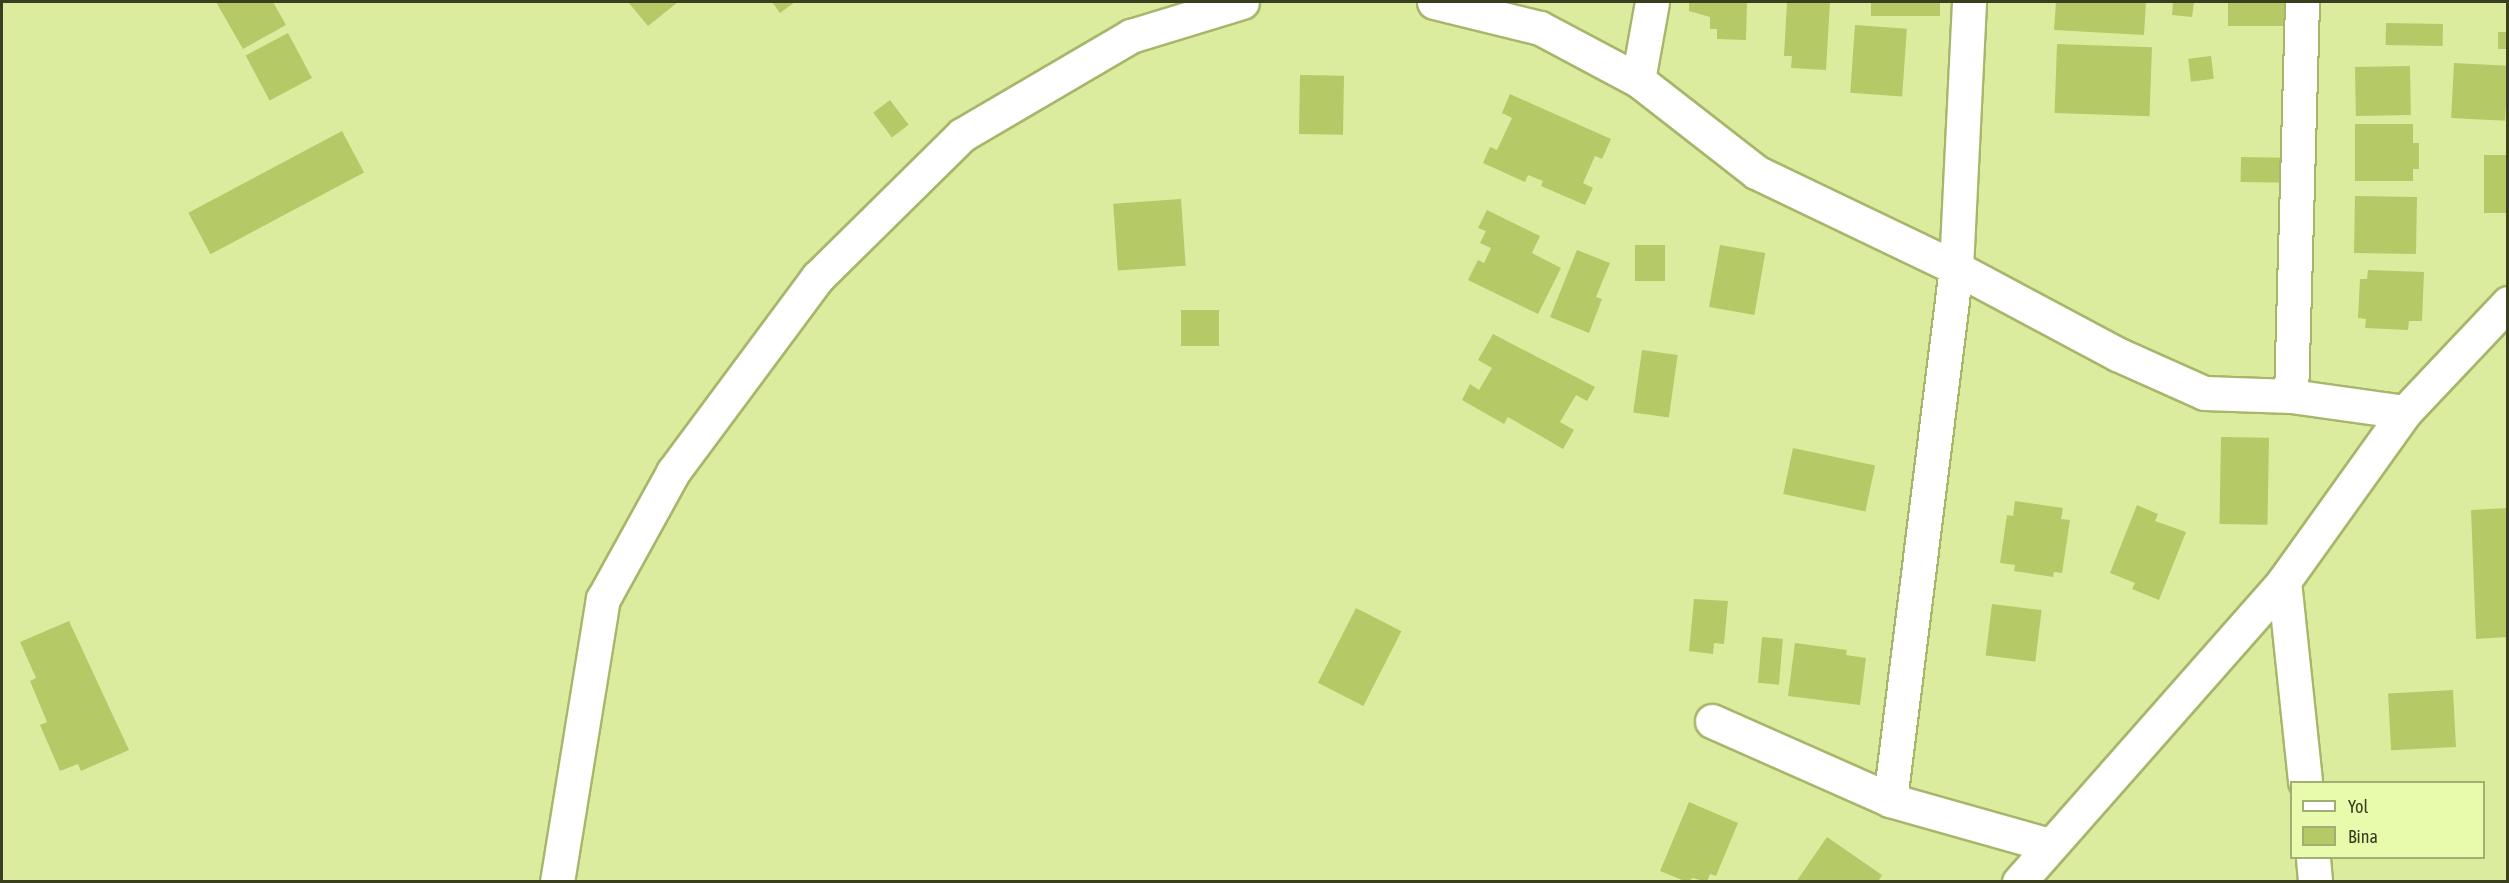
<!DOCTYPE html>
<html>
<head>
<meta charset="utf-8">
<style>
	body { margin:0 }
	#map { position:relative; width:2509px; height:883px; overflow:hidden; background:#dbec9f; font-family:"Asap Condensed",sans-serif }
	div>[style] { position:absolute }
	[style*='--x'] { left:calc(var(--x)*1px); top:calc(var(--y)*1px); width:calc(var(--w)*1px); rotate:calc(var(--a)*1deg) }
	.building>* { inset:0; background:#b6c967; transform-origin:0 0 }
	.roads { filter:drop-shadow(2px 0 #a7b66b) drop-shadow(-2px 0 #a7b66b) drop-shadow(0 2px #a7b66b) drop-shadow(0 -2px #a7b66b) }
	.street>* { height:33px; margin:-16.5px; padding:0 16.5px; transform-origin:16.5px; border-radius:16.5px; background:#fff }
	.secondary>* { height:33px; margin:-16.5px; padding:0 16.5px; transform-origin:16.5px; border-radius:16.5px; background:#fff }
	span { translate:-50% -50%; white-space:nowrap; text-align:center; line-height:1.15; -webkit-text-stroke:4.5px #e8faab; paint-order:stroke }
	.frame { position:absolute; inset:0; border:3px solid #383e1e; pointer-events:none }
	.legend { position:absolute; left:2290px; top:781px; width:195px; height:78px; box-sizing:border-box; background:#e8faab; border:2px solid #a2af73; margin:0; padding:8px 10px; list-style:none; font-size:18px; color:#383e1e }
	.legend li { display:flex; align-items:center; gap:12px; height:30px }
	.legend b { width:30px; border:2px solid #a2af73 }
</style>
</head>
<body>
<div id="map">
	<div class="building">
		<div style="clip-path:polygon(216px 2px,273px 2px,286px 25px,243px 49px)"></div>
		<div style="clip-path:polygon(628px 2px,678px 2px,648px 26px)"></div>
		<div style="clip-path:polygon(772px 2px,795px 2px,780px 13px)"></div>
		<div style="clip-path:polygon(1689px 2px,1747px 2px,1746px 40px,1717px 39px,1717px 29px,1710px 29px,1710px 17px,1689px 11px)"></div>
		<div style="clip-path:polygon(1787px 2px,1830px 2px,1826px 70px,1791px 68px,1792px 56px,1784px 56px)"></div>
		<div style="left:1871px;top:2px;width:69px;height:14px"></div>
		<div style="clip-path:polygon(2056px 2px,2146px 2px,2144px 35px,2054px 30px)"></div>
		<div style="clip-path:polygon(2173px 2px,2194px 2px,2192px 17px,2172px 15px)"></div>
		<div style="left:2228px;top:2px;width:56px;height:24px"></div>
		<div style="left:2386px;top:23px;width:57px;height:22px;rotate:1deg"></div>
		<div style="left:1855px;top:25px;width:52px;height:68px;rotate:4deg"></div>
		<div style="left:2498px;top:32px;width:10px;height:17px"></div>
		<div style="left:288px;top:33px;width:51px;height:48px;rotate:62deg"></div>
		<div style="left:2057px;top:44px;width:95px;height:69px;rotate:2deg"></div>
		<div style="left:2211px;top:56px;width:23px;height:23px;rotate:83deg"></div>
		<div style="left:2454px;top:63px;width:54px;height:55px;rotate:3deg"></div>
		<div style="left:2410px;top:66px;width:49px;height:55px;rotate:89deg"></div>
		<div style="left:1300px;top:75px;width:44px;height:59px;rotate:1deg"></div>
		<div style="clip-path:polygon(1510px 94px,1611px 139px,1602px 159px,1595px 156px,1583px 183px,1593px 188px,1585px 205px,1541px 186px,1543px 181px,1528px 175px,1525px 182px,1483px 163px,1490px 147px,1497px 150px,1512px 118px,1502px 113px)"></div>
		<div style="left:890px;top:100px;width:31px;height:21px;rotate:53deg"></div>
		<div style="clip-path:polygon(2355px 124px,2413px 124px,2413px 143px,2419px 143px,2419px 169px,2413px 169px,2413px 181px,2355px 181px)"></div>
		<div style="left:342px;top:131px;width:47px;height:174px;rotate:62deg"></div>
		<div style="left:2508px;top:155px;width:58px;height:24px;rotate:90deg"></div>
		<div style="left:2241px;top:157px;width:50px;height:25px;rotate:1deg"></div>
		<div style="left:2355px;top:196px;width:62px;height:57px;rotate:1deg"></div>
		<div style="left:1181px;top:199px;width:67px;height:68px;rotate:86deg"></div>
		<div style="clip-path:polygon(1487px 210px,1540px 236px,1532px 253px,1561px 268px,1538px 314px,1468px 280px,1478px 260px,1484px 263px,1491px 248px,1480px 243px,1486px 231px,1478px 228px)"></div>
		<div style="left:1635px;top:245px;width:30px;height:36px"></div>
		<div style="left:1720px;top:245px;width:46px;height:63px;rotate:10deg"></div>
		<div style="clip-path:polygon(1577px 250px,1610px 263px,1596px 297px,1602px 299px,1589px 333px,1550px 317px)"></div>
		<div style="clip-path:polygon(2368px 270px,2424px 272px,2422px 321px,2409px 321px,2408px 330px,2365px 328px,2366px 319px,2358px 318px,2360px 279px,2367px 279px)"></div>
		<div style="left:1181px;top:310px;width:38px;height:36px"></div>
		<div style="clip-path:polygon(1493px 334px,1595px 387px,1587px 401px,1576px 395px,1560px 422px,1574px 430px,1563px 449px,1508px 417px,1504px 424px,1462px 400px,1470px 384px,1479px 390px,1492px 368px,1478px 360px)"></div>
		<div style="left:1642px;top:350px;width:36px;height:63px;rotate:8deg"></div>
		<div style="left:2221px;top:437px;width:48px;height:87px;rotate:1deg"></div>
		<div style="left:1793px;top:448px;width:84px;height:47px;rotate:12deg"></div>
		<div style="clip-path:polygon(2015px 501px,2063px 508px,2061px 519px,2070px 520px,2062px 573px,2054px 572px,2053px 577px,2014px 571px,2015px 565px,2000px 563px,2007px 515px,2013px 516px)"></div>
		<div style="clip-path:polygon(2137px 505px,2158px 514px,2155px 521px,2186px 532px,2159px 600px,2132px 589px,2135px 583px,2110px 573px)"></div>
		<div style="clip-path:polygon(2508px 508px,2508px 637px,2476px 639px,2471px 510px)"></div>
		<div style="clip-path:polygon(1694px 599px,1728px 601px,1724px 644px,1714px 643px,1713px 654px,1689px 651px)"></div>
		<div style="left:1992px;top:604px;width:50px;height:52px;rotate:7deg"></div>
		<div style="left:1356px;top:608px;width:51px;height:84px;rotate:27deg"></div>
		<div style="clip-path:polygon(69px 621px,129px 750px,81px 771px,78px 764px,60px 771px,40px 725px,47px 722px,30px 681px,36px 678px,20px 642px)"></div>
		<div style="left:1762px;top:637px;width:21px;height:46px;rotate:5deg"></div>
		<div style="clip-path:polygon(1795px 643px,1847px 650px,1846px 655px,1866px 658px,1860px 705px,1788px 696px)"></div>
		<div style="left:2453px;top:690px;width:57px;height:65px;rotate:87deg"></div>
		<div style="clip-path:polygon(1689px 802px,1738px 823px,1716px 876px,1710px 874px,1707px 882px,1693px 878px,1687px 882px,1660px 871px)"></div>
		<div style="clip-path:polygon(1827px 837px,1882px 875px,1878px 882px,1796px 882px)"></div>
	</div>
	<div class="roads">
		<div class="street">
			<div style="--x:1434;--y:2;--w:109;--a:13.8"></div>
			<div style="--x:1540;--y:28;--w:111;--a:28"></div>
			<div style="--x:1638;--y:80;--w:150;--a:37.9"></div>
			<div style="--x:1756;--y:172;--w:222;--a:25.6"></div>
			<div style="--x:1956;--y:268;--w:183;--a:28.1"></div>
			<div style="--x:2117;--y:354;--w:95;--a:24.1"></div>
			<div style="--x:2204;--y:393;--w:87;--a:2"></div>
			<div style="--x:2291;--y:396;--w:115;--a:8"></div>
			<div style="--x:1638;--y:80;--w:79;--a:-79.8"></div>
			<div style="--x:2291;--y:396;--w:394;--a:-88.4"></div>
			<div style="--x:2284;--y:581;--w:202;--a:84"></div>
			<div style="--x:1712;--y:721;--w:195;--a:23.9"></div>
			<div style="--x:1890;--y:800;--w:165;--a:15.8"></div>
			<div style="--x:1890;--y:800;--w:536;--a:-82.93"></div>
			<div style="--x:1956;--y:268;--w:266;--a:-87.2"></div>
			<div style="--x:2313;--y:858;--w:24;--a:85"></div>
			<div style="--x:557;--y:882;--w:287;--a:-80.8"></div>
			<div style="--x:603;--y:599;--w:145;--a:-61.1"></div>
			<div style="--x:673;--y:472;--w:243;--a:-53.4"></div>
			<div style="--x:818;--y:277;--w:202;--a:-44.6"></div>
			<div style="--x:962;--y:135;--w:196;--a:-30.4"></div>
			<div style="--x:1131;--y:36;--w:116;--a:-17"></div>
		</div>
		<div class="secondary">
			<div style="--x:2019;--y:882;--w:401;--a:-48.6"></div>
			<div style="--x:2284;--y:581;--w:208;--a:-54.4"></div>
			<div style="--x:2405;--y:412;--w:150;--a:-46.6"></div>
		</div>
	</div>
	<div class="frame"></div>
	<ul class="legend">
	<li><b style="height:8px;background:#fff"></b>Yol</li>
	<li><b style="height:16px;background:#b6c967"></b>Bina</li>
	</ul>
</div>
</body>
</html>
